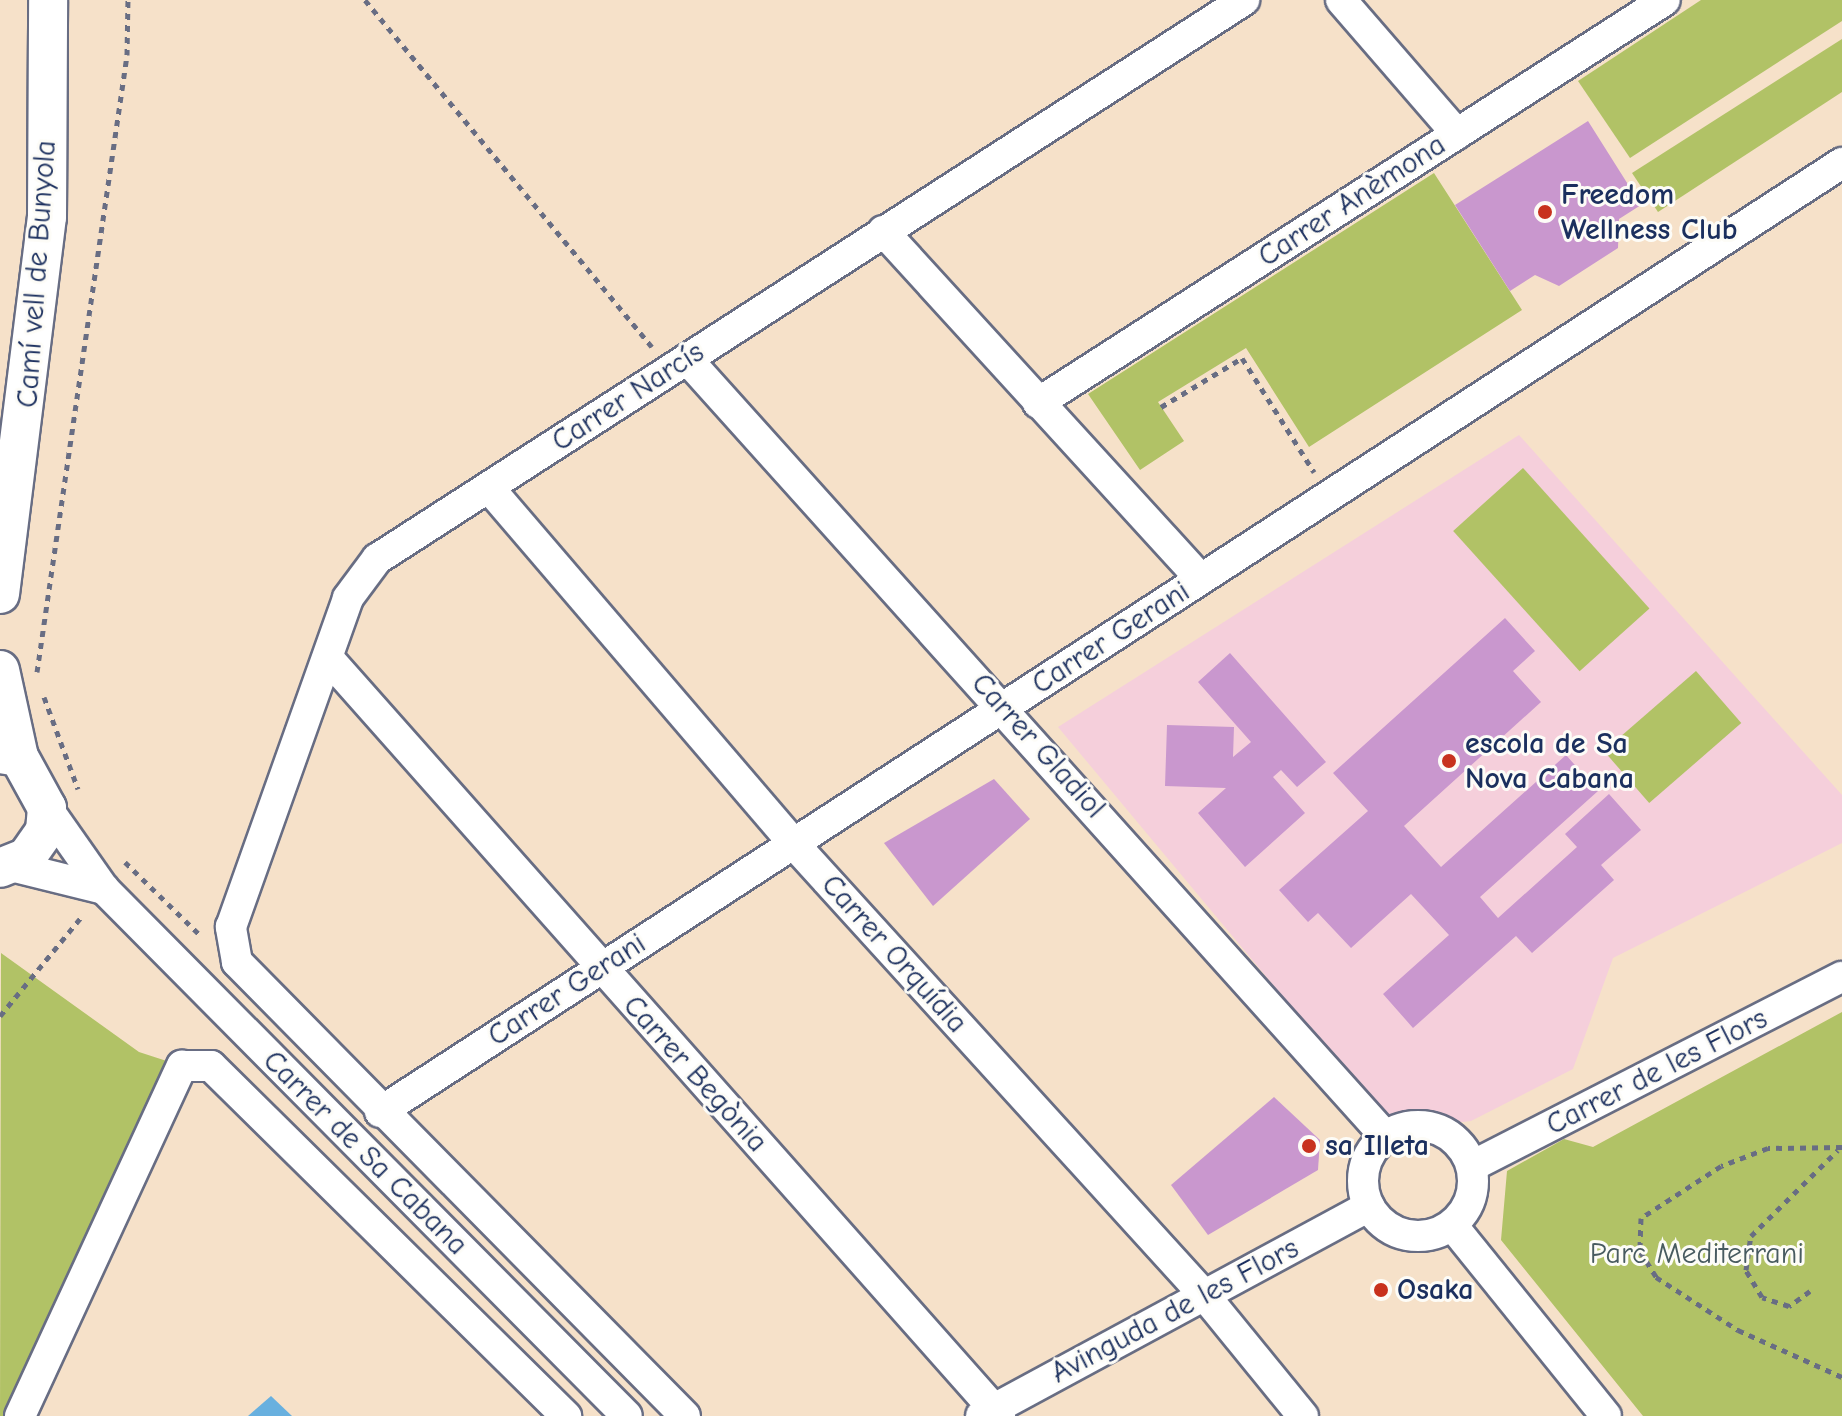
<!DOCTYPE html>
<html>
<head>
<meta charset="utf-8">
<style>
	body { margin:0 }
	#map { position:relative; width:1842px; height:1416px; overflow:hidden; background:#f6e1c9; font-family:"Comic Neue",sans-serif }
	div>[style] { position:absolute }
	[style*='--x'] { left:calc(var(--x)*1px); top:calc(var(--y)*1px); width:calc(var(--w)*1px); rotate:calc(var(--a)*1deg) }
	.built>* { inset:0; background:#f5cfdb }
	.green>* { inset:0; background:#b1c266; transform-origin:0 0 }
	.water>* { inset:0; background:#68b0df }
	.building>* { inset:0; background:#c997ce }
	.path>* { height:5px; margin-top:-2.5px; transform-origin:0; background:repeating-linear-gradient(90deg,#686d83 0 6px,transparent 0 12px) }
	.roads { filter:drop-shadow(2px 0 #686d83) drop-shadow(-2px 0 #686d83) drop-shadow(0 2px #686d83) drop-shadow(0 -2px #686d83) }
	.minor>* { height:30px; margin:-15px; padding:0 15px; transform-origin:15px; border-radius:15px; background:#fff }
	.minor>.ring { margin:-15px; padding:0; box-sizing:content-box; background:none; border:30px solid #fff; border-radius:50% }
	.tertiary>* { height:38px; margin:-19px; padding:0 19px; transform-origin:19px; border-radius:19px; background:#fff }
	.dots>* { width:22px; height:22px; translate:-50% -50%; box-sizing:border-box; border:4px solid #fdfcf7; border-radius:50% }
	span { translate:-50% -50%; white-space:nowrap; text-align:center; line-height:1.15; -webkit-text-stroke:6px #fdfcf7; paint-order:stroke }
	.poi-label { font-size:30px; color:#1b2f5e; font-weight:700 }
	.left { translate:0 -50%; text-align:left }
	.street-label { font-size:30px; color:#1b2f5e }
	.park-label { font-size:30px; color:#485b60 }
</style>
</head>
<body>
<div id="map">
	<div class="built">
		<div style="clip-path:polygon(1519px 435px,1842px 795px,1842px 843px,1613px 958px,1573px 1069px,1471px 1121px,1395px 1131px,1058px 727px)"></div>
	</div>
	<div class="green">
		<div style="clip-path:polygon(1701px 0,1842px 0,1842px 21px,1630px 158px,1578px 81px)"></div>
		<div style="clip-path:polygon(1842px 39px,1842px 92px,1658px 212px,1632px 173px)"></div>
		<div style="clip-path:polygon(1434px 173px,1522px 310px,1309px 447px,1246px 348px,1158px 402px,1184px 441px,1140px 470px,1088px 394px)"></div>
		<div style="left:1523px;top:468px;width:189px;height:94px;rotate:48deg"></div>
		<div style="left:1696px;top:671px;width:69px;height:122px;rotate:49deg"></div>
		<div style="clip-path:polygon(1px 953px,139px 1052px,182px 1066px,20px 1416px,0 1416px)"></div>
		<div style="clip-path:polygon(1842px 1012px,1842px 1416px,1643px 1416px,1501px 1240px,1507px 1171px,1564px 1139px,1593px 1147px)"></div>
	</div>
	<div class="water">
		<div style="clip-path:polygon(271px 1396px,292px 1416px,248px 1416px)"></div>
	</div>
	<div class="building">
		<div style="clip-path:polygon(1588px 121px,1641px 205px,1619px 219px,1618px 248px,1559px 286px,1535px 275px,1510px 291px,1455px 205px)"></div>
		<div style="clip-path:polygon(1505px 618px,1535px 651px,1513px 671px,1541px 702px,1404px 826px,1441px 867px,1566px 755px,1598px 791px,1480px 897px,1498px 918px,1577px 847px,1565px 834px,1609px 794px,1641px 830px,1601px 865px,1614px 880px,1532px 953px,1516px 936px,1413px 1028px,1383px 994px,1449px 935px,1411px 894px,1351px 948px,1318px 913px,1308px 922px,1279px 890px,1368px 811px,1333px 773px)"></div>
		<div style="clip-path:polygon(1230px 653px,1326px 762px,1297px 787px,1281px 770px,1273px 777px,1305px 813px,1245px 867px,1198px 813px,1226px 788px,1165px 786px,1167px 725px,1234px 727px,1233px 757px,1251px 742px,1198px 682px)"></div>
		<div style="clip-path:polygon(994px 779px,1030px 819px,933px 906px,884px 843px)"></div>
		<div style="clip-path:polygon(1274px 1097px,1320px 1140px,1318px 1170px,1208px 1235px,1171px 1185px)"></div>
	</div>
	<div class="path">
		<div style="--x:365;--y:0;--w:450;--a:50.4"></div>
		<div style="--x:1161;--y:407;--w:95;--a:-31.2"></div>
		<div style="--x:1242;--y:358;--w:135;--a:57.7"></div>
		<div style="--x:37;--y:672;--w:624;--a:-81.7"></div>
		<div style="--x:127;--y:55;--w:55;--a:-89"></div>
		<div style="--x:44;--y:697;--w:98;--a:69.7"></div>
		<div style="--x:125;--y:862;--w:105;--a:44.2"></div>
		<div style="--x:0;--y:1016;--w:131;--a:-50.6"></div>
		<div style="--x:1842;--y:1147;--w:74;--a:179.2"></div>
		<div style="--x:1768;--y:1148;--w:50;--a:159"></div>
		<div style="--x:1721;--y:1166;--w:95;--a:147"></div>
		<div style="--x:1641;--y:1218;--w:33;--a:92"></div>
		<div style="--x:1640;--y:1251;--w:31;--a:58"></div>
		<div style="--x:1656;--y:1277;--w:98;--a:32.9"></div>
		<div style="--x:1738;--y:1330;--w:114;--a:24.3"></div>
		<div style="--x:1810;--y:1291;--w:26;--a:144"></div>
		<div style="--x:1789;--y:1306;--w:28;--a:-162"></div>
		<div style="--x:1762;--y:1297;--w:31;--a:-121"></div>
		<div style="--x:1746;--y:1270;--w:34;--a:-82"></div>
		<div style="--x:1751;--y:1236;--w:122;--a:-44.7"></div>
	</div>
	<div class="roads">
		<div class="minor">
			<div style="--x:1341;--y:0;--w:177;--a:49.1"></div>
			<div style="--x:883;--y:231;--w:471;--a:47.6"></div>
			<div style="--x:687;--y:359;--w:1046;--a:48.06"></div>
			<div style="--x:1038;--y:403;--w:745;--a:-32.73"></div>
			<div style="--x:489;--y:488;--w:467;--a:49.4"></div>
			<div style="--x:793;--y:843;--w:612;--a:47.71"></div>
			<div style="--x:1205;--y:1296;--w:155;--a:50.8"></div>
			<div style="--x:328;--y:658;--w:1013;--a:48.44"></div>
			<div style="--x:47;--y:808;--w:99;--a:54.9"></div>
			<div style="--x:104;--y:889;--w:742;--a:45.22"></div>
			<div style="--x:15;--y:867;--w:92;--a:13.9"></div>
			<div style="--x:380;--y:1112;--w:1743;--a:-32.99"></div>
			<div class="ring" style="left:1363px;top:1126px;width:80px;height:80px"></div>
			<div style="--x:1472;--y:1166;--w:415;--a:-27.1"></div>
			<div style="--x:1452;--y:1225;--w:245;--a:51.1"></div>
			<div style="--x:20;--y:1416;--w:386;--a:-65.2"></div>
			<div style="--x:182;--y:1066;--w:29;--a:0"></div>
			<div style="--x:211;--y:1066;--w:499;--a:44.6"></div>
			<div style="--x:685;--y:1416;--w:638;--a:-134.62"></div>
			<div style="--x:237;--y:962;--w:36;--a:-100"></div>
			<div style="--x:231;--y:927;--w:349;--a:-70.4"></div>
			<div style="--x:348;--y:598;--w:49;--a:-53.4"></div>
			<div style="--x:377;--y:559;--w:1032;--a:-32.81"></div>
			<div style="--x:981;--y:1416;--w:441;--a:-28.4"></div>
		</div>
		<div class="tertiary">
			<div style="--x:0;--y:594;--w:380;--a:-82.9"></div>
			<div style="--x:47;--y:217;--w:217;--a:-89.7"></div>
			<div style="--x:0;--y:670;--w:89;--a:77.7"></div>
			<div style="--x:0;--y:754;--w:19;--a:9"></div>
			<div style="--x:19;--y:757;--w:58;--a:61.2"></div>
			<div style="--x:47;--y:808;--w:23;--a:95"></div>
			<div style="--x:45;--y:831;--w:32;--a:125"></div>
			<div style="--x:27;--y:857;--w:29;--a:158"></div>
		</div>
	</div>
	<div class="dots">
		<div style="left:1545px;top:212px;background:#c8321e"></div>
		<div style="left:1449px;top:761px;background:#c8321e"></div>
		<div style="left:1309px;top:1146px;background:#c8321e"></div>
		<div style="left:1381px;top:1290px;background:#c8321e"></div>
	</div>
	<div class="poi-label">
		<span class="left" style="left:1561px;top:212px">Freedom<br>Wellness Club</span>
		<span class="left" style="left:1465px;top:761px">escola de Sa<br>Nova Cabana</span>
		<span class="left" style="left:1325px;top:1146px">sa Illeta</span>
		<span class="left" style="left:1397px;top:1290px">Osaka</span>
	</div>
	<div class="street-label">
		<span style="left:1352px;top:201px;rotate:-33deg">Carrer Anèmona</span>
		<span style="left:37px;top:274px;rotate:-86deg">Camí vell de Bunyola</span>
		<span style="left:628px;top:397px;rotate:-33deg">Carrer Narcís</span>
		<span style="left:1111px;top:638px;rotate:-33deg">Carrer Gerani</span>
		<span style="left:1038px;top:746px;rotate:48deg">Carrer Gladiol</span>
		<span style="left:894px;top:954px;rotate:48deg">Carrer Orquídia</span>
		<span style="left:567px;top:990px;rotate:-33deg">Carrer Gerani</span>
		<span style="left:1657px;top:1072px;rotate:-27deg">Carrer de les Flors</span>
		<span style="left:695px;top:1074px;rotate:48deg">Carrer Begònia</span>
		<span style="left:365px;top:1153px;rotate:45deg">Carrer de Sa Cabana</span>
		<span style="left:1175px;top:1311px;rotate:-28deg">Avinguda de les Flors</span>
	</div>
	<div class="park-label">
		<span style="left:1697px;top:1254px">Parc Mediterrani</span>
	</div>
</div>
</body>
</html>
